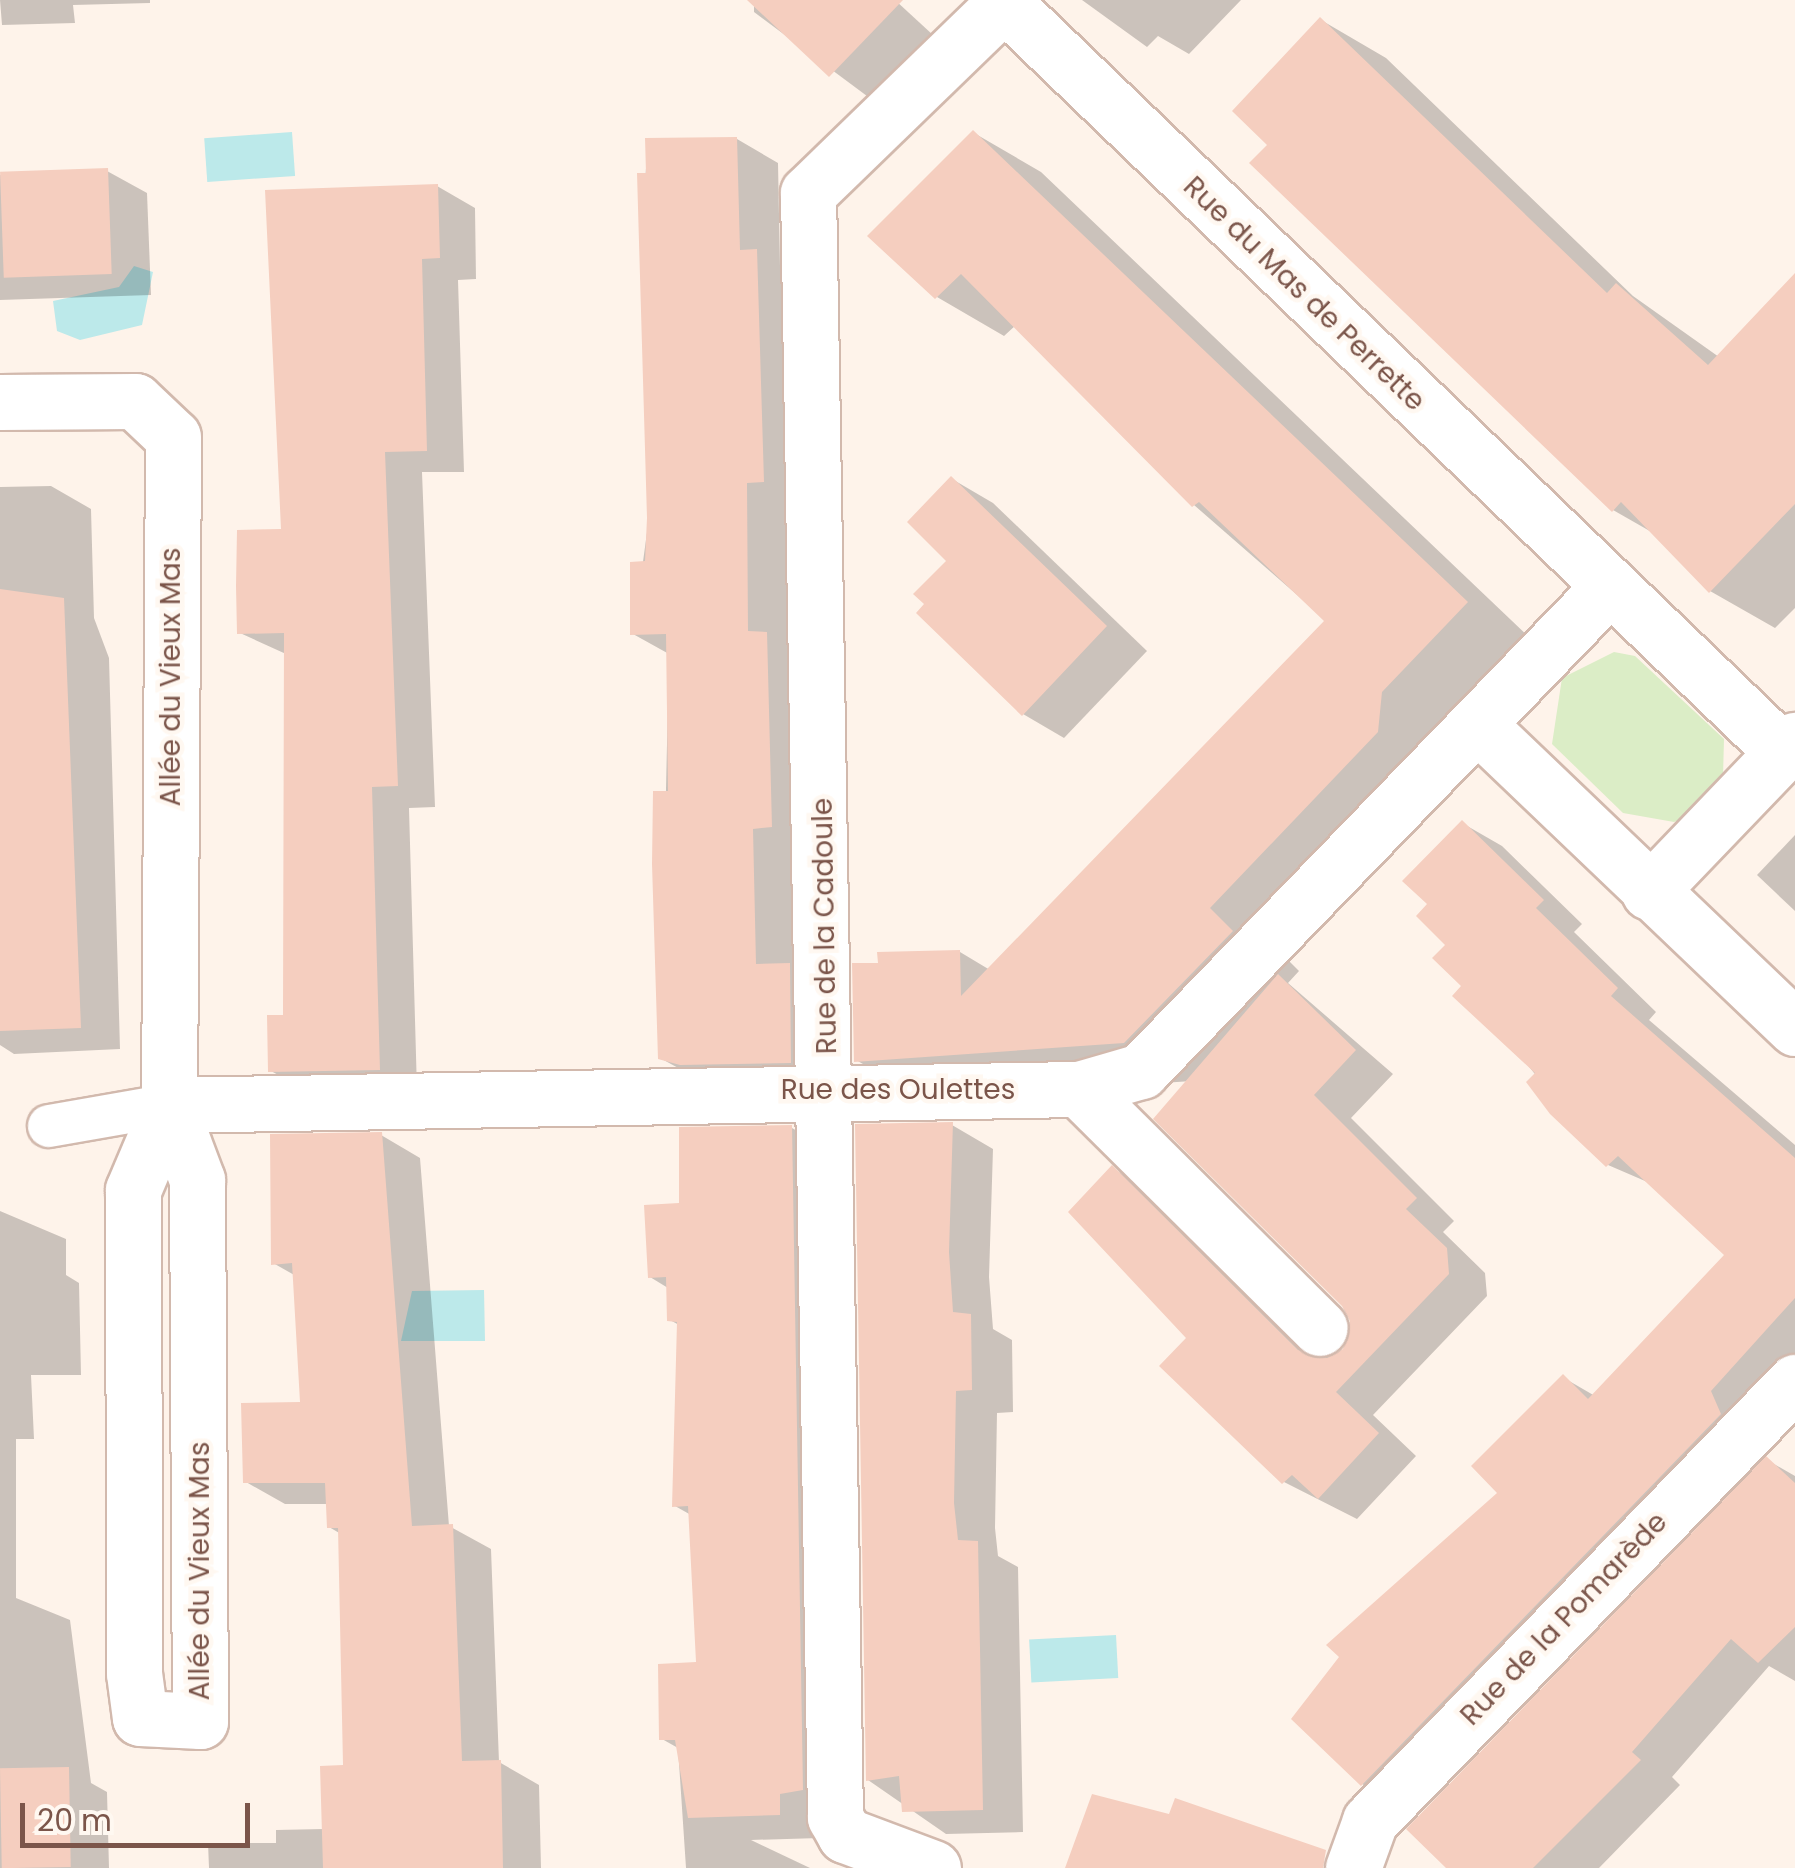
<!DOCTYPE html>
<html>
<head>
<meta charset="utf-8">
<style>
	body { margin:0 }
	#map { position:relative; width:1795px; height:1868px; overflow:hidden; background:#fef3ea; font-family:Poppins,sans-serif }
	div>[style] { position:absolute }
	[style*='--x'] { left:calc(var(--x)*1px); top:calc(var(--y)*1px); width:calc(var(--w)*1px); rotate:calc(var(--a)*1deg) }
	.green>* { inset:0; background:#dbedc6 }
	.water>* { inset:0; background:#bce9ea; transform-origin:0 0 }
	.shadow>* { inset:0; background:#0003 }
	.building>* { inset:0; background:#f5cebf; transform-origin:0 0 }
	.roads { filter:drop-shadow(2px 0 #d2b9ad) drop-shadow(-2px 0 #d2b9ad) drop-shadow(0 2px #d2b9ad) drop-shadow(0 -2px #d2b9ad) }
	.lane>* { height:42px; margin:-21px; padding:0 21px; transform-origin:21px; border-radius:21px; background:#fff }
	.street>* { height:55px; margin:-27.5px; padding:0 27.5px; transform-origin:27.5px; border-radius:27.5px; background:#fff }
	span { translate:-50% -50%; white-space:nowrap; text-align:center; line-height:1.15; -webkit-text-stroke:9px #fff8f1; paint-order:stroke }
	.street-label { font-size:28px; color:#7b554a }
	.scale { position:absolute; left:20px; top:1803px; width:230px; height:45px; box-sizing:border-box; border:5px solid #7b554a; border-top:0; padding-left:12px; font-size:30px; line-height:35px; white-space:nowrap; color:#7b554a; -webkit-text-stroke:8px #fff8f1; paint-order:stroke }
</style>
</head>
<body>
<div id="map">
	<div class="green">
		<div style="clip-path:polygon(1614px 652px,1635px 656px,1724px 739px,1723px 777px,1700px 812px,1674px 822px,1623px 813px,1552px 744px,1562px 678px)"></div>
	</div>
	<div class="water">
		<div style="left:292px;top:132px;width:44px;height:88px;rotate:86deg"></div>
		<div style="clip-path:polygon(134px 266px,153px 272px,142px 325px,80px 340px,57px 331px,53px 301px,119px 287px)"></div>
		<div style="clip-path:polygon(484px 1290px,485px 1341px,401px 1341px,412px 1291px)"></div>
		<div style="left:1116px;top:1635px;width:43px;height:87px;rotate:87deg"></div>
	</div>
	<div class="shadow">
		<div style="clip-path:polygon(0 0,150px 0,150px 3px,73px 5px,75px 23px,2px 25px)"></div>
		<div style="clip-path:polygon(754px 0,895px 0,933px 35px,871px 99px,754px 12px)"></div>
		<div style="clip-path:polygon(1082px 0,1241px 0,1189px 54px,1158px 36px,1147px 47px)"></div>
		<div style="clip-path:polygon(1321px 20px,1386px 58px,1633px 296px,1719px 357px,1795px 277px,1795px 608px,1775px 628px,1710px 591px,1655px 534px,1613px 510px,1270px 145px)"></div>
		<div style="clip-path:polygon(974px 133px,1041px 172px,1534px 642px,1276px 948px,1299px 971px,1288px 983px,1393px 1074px,1351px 1118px,1454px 1221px,1443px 1232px,1485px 1273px,1487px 1296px,1373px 1415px,1416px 1456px,1357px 1519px,1284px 1482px,1189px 1338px,1112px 1168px,1150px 1191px,1320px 1359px,1345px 1351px,1353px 1320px,1192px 1081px,924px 1099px,856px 1060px,881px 965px,960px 952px,990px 970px,1327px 621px,1194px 505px,1016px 325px,1004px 336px,937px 297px)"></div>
		<div style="clip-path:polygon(737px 139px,778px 163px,780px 266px,797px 276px,832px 1085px,702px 1081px,660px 1058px,669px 654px,633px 634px,649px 518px,640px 252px,648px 140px)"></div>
		<div style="clip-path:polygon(107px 171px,147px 193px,151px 295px,0 300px,0 175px)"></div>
		<div style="clip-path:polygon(437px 186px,475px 208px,476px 279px,458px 280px,464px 472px,422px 472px,435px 807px,409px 808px,417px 1090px,309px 1092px,271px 1071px,285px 1018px,286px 654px,240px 633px)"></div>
		<div style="clip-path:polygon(952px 479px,993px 503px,1147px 651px,1064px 738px,1023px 714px)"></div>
		<div style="clip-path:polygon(51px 486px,91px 509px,94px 618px,109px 658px,120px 1049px,14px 1054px,0 1045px,0 487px)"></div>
		<div style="clip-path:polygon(1462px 823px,1502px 846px,1582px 924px,1574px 932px,1656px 1012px,1649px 1020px,1795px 1145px,1795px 1366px,1402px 1807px,1362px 1784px,1564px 1378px,1595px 1396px,1728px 1255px,1652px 1184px,1608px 1165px,1464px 986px,1431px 904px)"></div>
		<div style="clip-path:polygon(1795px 835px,1795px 911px,1757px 875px)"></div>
		<div style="clip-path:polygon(952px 1125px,993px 1149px,989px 1277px,993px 1329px,1012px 1340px,1013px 1412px,997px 1413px,995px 1528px,998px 1556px,1018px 1567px,1023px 1832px,946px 1834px,868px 1780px)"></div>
		<div style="clip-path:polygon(792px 1128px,833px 1152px,820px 1838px,751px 1840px,810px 1868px,686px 1868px,678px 1748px,662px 1739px,699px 1665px,691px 1515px,675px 1506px,679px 1325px,670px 1320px,668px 1288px,650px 1277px,681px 1205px)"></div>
		<div style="clip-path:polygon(381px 1135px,420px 1158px,449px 1526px,491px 1549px,499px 1762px,539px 1785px,541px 1868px,209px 1868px,208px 1843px,276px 1843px,276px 1830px,324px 1829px,345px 1768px,341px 1534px,329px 1527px,328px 1504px,285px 1504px,246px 1482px,303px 1404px,296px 1276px,273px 1263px)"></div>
		<div style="clip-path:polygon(0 1211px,66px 1239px,66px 1275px,79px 1283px,81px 1375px,31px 1375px,34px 1439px,16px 1439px,16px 1598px,70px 1620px,91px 1783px,107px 1792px,109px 1868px,0 1868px)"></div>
		<div style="clip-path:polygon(1767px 1460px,1795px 1476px,1795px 1681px,1769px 1666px,1672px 1777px,1680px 1785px,1599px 1868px,1450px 1868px)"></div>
	</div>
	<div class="building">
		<div style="clip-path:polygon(747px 0,903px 0,829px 77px)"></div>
		<div style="clip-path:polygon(1320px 17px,1607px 293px,1616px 283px,1708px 365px,1795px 273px,1795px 504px,1709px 593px,1621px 502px,1612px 512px,1249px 163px,1267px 145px,1232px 111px)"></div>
		<div style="clip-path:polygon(973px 130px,1468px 602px,1382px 692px,1378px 732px,1210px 908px,1233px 931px,1124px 1043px,854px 1062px,852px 963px,878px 963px,877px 952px,960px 950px,961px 996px,1324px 621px,1199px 502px,1192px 507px,961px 274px,935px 299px,867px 236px)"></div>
		<div style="clip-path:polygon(737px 137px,740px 250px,757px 249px,764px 482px,747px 483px,748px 631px,767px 632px,772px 827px,753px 829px,756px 964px,790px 963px,791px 1063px,680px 1065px,658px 1059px,652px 864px,653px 791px,668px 791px,666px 634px,630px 635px,630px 562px,645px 561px,647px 518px,637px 173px,646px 173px,645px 138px)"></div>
		<div style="left:108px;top:168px;width:106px;height:108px;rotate:88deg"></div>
		<div style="clip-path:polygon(438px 184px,440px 258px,422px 259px,427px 451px,385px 452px,398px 786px,372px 787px,380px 1070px,268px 1072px,267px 1015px,283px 1015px,284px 633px,237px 634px,236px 586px,237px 530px,281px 529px,265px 190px)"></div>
		<div style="clip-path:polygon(951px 476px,1107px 626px,1022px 716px,916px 613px,924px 604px,913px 594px,946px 561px,907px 522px)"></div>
		<div style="clip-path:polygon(0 589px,64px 598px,81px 1028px,0 1031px)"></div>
		<div style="clip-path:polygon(1462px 820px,1544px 900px,1536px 908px,1618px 988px,1611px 996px,1795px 1158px,1795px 1298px,1711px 1391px,1721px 1414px,1361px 1786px,1291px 1719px,1339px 1657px,1326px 1645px,1497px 1493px,1471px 1466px,1563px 1374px,1588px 1399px,1724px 1255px,1618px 1156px,1606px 1167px,1550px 1114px,1526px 1082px,1535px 1073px,1452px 996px,1461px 986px,1432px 958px,1445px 945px,1416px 916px,1427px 904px,1402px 881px)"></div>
		<div style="clip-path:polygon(1278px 974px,1356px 1050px,1314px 1095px,1417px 1198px,1406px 1209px,1447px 1248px,1449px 1274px,1336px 1392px,1379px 1433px,1318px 1499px,1292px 1475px,1282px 1484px,1159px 1366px,1186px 1338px,1068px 1212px,1112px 1165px,1298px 1350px,1327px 1358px,1343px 1349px,1350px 1321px,1342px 1306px,1153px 1119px)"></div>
		<div style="clip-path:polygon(953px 1122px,949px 1252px,953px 1312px,971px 1314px,972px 1390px,956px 1391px,954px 1503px,958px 1540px,978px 1541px,983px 1810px,902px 1812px,899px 1776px,866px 1781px,855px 1124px)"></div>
		<div style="clip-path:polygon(792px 1125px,803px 1790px,780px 1794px,780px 1815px,688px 1818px,675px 1740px,659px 1740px,658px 1664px,696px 1662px,688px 1506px,672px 1507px,677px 1322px,667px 1321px,666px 1277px,648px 1278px,644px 1205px,679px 1203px,679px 1127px)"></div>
		<div style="clip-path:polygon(382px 1132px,412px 1526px,453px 1524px,462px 1761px,501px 1760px,503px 1868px,323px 1868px,320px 1766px,343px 1765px,338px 1528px,327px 1528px,325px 1483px,243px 1483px,241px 1403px,300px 1402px,292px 1263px,271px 1265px,270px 1134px)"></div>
		<div style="clip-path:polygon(1766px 1456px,1795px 1483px,1795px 1627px,1758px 1663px,1731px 1639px,1632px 1752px,1641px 1760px,1533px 1868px,1446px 1868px,1406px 1829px)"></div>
		<div style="left:69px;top:1767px;width:100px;height:69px;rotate:89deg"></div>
		<div style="clip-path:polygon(1092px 1794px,1169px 1814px,1175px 1798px,1326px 1850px,1323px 1868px,1065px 1868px)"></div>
	</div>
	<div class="roads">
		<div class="lane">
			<div style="--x:49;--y:1126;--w:122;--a:-9.9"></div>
		</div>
		<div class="street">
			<div style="--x:1001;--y:0;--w:1085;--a:43.88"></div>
			<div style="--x:0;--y:402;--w:135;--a:-0.4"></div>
			<div style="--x:135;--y:401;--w:52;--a:43.5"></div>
			<div style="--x:173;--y:437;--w:668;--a:90.34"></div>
			<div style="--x:169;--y:1105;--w:80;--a:69.5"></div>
			<div style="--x:197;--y:1180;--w:541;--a:89.68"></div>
			<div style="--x:200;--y:1721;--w:60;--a:-177.1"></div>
			<div style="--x:140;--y:1718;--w:45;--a:-97.6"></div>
			<div style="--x:134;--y:1673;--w:483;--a:-90.1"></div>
			<div style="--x:133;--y:1190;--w:92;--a:-67"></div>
			<div style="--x:1477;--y:724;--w:440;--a:43.7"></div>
			<div style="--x:1649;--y:892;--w:211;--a:-46.2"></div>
			<div style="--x:1079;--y:1089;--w:339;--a:44.8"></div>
			<div style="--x:169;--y:1105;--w:910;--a:-1.01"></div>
			<div style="--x:1079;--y:1089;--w:65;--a:-16.2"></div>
			<div style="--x:1141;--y:1071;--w:672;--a:-45.96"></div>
			<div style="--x:933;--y:1868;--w:94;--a:-159.4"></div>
			<div style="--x:845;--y:1835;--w:21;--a:-119"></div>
			<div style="--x:835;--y:1817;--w:1624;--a:-90.95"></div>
			<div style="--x:808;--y:193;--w:273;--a:-44.1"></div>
			<div style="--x:1353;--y:1868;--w:50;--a:-70.1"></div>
			<div style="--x:1370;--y:1821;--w:611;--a:-45.93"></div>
		</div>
	</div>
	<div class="street-label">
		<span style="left:1304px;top:294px;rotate:44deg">Rue du Mas de Perrette</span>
		<span style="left:171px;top:677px;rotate:-90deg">Allée du Vieux Mas</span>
		<span style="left:825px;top:926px;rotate:-91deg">Rue de la Cadoule</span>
		<span style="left:898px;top:1090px">Rue des Oulettes</span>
		<span style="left:200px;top:1571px;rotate:-90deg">Allée du Vieux Mas</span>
		<span style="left:1564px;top:1619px;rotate:-46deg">Rue de la Pomarède</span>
	</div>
	<div class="scale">20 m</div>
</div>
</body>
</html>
